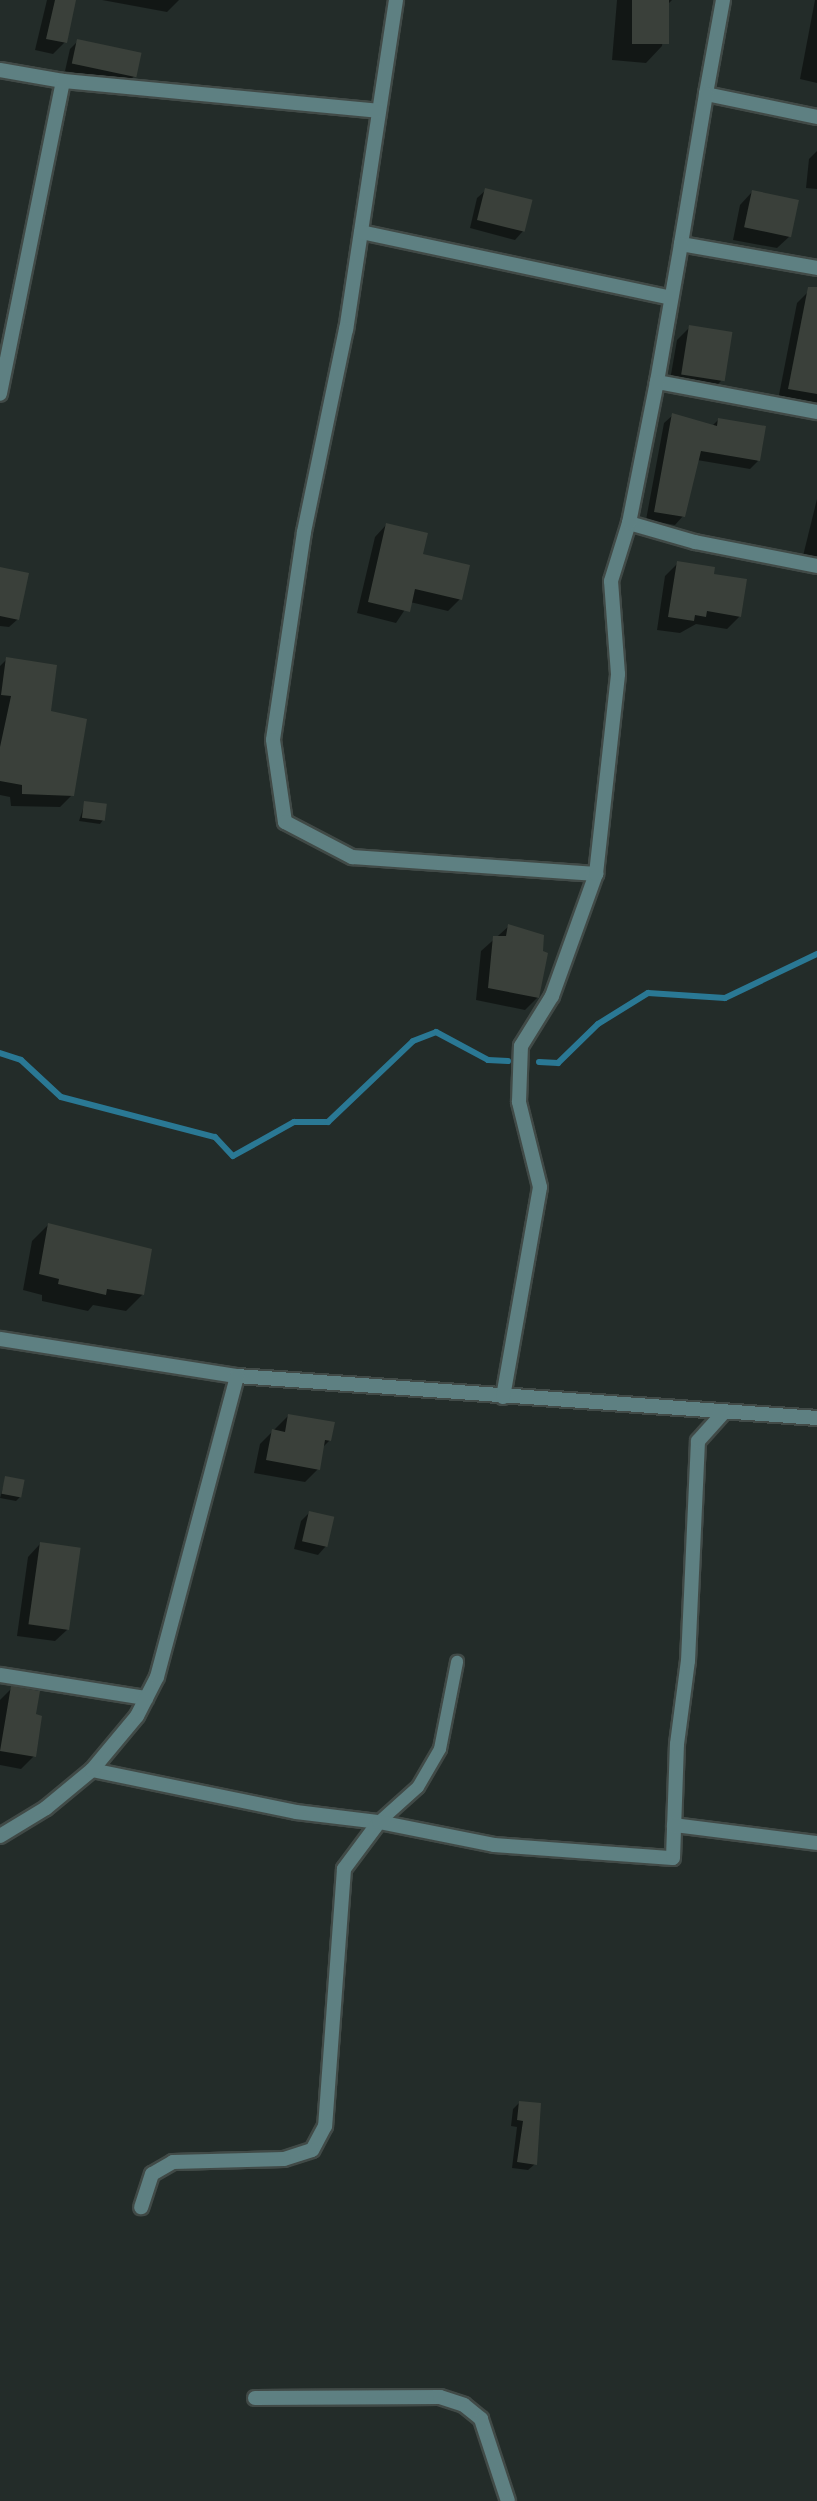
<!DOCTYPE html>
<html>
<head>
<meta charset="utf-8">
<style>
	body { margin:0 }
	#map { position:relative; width:817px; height:2501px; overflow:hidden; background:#232c29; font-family:Signika,sans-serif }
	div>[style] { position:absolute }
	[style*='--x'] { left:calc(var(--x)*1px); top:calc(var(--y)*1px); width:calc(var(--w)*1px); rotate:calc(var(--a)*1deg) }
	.shadow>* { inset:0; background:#0007 }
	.stream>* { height:6px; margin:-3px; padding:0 3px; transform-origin:3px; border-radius:3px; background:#2a7894 }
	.building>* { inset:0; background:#3a403a; transform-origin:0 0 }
	.roads { filter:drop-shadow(2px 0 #414a47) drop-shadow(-2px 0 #414a47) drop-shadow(0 2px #414a47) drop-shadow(0 -2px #414a47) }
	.service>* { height:12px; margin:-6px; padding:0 6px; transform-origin:6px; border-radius:6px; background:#5e8082 }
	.minor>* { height:14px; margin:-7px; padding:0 7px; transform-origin:7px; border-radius:7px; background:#5e8082 }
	span { translate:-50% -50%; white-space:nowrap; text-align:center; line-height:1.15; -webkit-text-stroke:5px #1a231f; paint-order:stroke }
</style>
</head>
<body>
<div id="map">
	<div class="shadow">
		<div style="clip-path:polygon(47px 0,75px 0,65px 42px,53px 54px,35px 50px)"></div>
		<div style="clip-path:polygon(102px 0,179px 0,167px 12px)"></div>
		<div style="clip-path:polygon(617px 0,672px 0,667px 5px,662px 46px,646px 63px,612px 60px)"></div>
		<div style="clip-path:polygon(815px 0,817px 0,817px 83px,800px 79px)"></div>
		<div style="clip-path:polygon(78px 41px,135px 75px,127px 84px,65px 71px,70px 49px)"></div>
		<div style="clip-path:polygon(817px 151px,817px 189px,806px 188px,809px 159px)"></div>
		<div style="clip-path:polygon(486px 190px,523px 231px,515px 240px,470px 228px,477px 198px)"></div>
		<div style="clip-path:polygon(752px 192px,790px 236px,777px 248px,733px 240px,740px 205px)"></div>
		<div style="clip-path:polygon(808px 292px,817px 293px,817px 407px,778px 400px,797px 303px)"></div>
		<div style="clip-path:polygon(690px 327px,721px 381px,709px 393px,669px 386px,677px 340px)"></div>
		<div style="clip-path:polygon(673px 415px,712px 426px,718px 420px,758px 461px,750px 469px,697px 460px,683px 516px,675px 525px,646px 520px,664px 423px)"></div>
		<div style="clip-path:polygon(817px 499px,817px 559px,803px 556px)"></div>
		<div style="clip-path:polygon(386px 525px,460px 599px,448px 611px,410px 602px,396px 623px,357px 613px,375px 537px)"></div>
		<div style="clip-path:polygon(678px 563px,712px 576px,740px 616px,727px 629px,696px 624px,680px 633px,657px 630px,665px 576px)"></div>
		<div style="clip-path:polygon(0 572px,18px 619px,9px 627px,0 626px)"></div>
		<div style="clip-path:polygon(7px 659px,49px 712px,72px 795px,60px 807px,11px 806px,10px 797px,0 795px,0 666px)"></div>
		<div style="clip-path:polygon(85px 803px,103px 820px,100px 824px,79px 821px)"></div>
		<div style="clip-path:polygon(509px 926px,538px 997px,525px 1010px,476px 1000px,481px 951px)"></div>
		<div style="clip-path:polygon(48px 1225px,143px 1294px,126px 1311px,93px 1305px,88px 1311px,42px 1301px,42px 1295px,23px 1290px,32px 1241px)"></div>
		<div style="clip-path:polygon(288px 1416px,330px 1440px,322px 1448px,318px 1469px,305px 1482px,254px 1473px,260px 1444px)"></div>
		<div style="clip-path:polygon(6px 1478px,20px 1497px,16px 1501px,0 1498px)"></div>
		<div style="clip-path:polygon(309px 1513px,326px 1546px,318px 1555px,294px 1549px,301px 1521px)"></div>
		<div style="clip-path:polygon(40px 1544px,68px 1629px,55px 1641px,17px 1636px,28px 1557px)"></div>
		<div style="clip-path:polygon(12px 1688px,34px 1716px,34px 1756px,21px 1769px,0 1765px,0 1700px)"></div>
		<div style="clip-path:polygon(520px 2102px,535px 2164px,528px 2170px,512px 2168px,517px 2127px,511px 2126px,513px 2109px)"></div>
	</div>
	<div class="stream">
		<div style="--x:0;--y:1053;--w:22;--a:18"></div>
		<div style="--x:21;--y:1060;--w:54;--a:42.8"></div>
		<div style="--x:61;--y:1097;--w:159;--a:14.6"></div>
		<div style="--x:215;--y:1137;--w:26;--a:47"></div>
		<div style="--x:233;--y:1156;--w:70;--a:-29.1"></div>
		<div style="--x:294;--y:1122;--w:34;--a:0"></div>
		<div style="--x:328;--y:1122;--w:117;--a:-43.6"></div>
		<div style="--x:413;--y:1041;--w:25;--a:-21"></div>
		<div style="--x:436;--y:1032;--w:59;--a:28.3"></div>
		<div style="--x:488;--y:1060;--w:20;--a:3"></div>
		<div style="--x:539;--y:1062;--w:19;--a:3"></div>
		<div style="--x:558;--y:1063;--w:56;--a:-44.3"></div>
		<div style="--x:598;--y:1024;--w:59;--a:-31.8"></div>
		<div style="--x:648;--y:993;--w:77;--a:3.7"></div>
		<div style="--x:725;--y:998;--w:102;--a:-25.6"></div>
	</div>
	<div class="building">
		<div style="clip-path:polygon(55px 0,76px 0,67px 43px,46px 39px)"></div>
		<div style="left:632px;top:0;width:37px;height:44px"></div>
		<div style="left:77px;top:39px;width:66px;height:25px;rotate:12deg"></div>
		<div style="left:485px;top:188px;width:49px;height:33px;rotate:14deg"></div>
		<div style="left:752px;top:190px;width:48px;height:38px;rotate:12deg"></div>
		<div style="clip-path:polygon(808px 287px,817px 287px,817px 394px,788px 389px)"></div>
		<div style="left:689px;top:325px;width:44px;height:50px;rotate:9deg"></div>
		<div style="clip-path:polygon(672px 413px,717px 426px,718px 418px,766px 426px,760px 461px,701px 451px,685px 517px,654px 512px)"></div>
		<div style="clip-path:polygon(386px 523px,428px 533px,423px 554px,470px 565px,462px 600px,415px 589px,410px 612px,368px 602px)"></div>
		<div style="clip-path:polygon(677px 561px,715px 567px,714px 574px,747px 579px,741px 617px,707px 611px,706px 617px,695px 615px,694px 621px,668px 617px)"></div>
		<div style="clip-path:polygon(0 567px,29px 573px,19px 620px,0 616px)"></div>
		<div style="clip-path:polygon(6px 657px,57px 665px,51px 711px,87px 719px,74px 796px,22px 794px,22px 785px,0 781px,0 747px,11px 696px,1px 695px)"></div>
		<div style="left:84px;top:801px;width:23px;height:17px;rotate:7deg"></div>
		<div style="clip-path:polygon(508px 924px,544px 935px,543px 951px,548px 953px,539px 998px,488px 988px,493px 936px,506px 936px)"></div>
		<div style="clip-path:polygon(48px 1223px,152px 1249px,144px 1295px,107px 1289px,106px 1295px,58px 1284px,59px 1279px,39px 1274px)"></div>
		<div style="clip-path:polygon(288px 1414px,335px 1422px,331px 1441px,325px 1440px,320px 1470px,266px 1460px,272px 1429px,285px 1432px)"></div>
		<div style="left:5px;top:1476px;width:20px;height:18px;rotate:11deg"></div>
		<div style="left:309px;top:1511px;width:26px;height:31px;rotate:13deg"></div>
		<div style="left:40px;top:1542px;width:41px;height:83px;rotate:8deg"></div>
		<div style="clip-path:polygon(11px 1686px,40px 1691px,36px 1714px,42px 1716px,36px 1757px,0 1751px)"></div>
		<div style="clip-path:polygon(519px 2101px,541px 2103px,537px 2165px,517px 2162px,523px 2121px,517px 2120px)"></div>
	</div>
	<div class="roads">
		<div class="service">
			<div style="--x:379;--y:1822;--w:52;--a:-41.9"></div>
			<div style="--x:418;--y:1787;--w:44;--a:-59.9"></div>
			<div style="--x:440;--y:1749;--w:89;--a:-78.9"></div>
		</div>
		<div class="minor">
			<div style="--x:396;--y:0;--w:333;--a:98.6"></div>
			<div style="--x:346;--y:329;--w:207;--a:101.7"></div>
			<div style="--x:304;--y:532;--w:210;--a:98.5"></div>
			<div style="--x:273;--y:740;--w:83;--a:81.7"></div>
			<div style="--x:285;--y:822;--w:76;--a:27.6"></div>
			<div style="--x:352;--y:857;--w:245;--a:4"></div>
			<div style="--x:723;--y:0;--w:96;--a:100.3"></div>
			<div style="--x:706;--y:94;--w:113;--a:11.7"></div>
			<div style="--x:0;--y:70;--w:64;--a:9.9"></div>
			<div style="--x:63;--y:81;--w:319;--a:101.4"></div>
			<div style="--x:63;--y:81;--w:317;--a:5.4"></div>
			<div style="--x:706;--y:94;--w:152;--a:99.5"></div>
			<div style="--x:681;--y:244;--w:138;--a:10"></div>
			<div style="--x:361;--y:232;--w:317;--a:12"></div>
			<div style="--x:681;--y:244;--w:140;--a:99.9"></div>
			<div style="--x:657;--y:382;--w:163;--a:10.6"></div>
			<div style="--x:629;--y:523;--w:69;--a:16.1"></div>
			<div style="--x:695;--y:542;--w:124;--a:11.1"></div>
			<div style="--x:0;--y:1339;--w:240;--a:8.9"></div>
			<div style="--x:237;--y:1376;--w:582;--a:4.14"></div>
			<div style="--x:503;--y:1397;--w:213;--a:-80"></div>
			<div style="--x:540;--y:1187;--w:88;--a:-103.9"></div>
			<div style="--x:519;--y:1102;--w:56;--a:-88"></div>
			<div style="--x:521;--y:1046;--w:59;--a:-58.2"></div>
			<div style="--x:552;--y:996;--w:130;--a:-70.2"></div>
			<div style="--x:596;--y:874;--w:201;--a:-83.7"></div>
			<div style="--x:618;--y:674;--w:93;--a:-94.3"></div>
			<div style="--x:611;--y:581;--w:61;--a:-72.8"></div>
			<div style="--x:629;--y:523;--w:144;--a:-78.8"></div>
			<div style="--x:0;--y:1675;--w:148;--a:9"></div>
			<div style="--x:92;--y:1770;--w:208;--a:11.6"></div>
			<div style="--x:296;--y:1812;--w:84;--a:6.9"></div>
			<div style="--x:379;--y:1822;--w:59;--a:126.7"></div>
			<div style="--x:344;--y:1869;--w:258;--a:94.2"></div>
			<div style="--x:325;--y:2126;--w:27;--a:118"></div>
			<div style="--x:312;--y:2150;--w:29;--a:162"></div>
			<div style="--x:284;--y:2159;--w:111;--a:178.5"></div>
			<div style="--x:173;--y:2162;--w:24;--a:150"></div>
			<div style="--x:152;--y:2174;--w:35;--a:108"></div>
			<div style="--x:379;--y:1822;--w:117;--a:11.3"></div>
			<div style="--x:494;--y:1845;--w:179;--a:4.2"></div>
			<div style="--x:673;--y:1858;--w:114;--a:-88"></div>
			<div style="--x:677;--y:1744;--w:84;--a:-82.5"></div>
			<div style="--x:688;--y:1661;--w:220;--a:-87.4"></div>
			<div style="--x:698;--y:1441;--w:39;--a:-48"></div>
			<div style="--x:674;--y:1825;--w:144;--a:7.2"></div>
			<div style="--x:0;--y:1836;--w:54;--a:-31.3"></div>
			<div style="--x:46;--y:1808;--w:60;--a:-39.6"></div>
			<div style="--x:92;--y:1770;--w:70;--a:-50.2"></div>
			<div style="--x:137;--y:1716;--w:44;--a:-62.9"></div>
			<div style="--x:157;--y:1677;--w:311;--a:-75.1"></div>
			<div style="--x:255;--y:2398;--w:185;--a:-0.3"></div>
			<div style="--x:440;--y:2397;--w:25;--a:18"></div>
			<div style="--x:464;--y:2405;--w:22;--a:39"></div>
			<div style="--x:481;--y:2419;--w:86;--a:71.8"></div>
		</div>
	</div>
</div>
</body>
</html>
